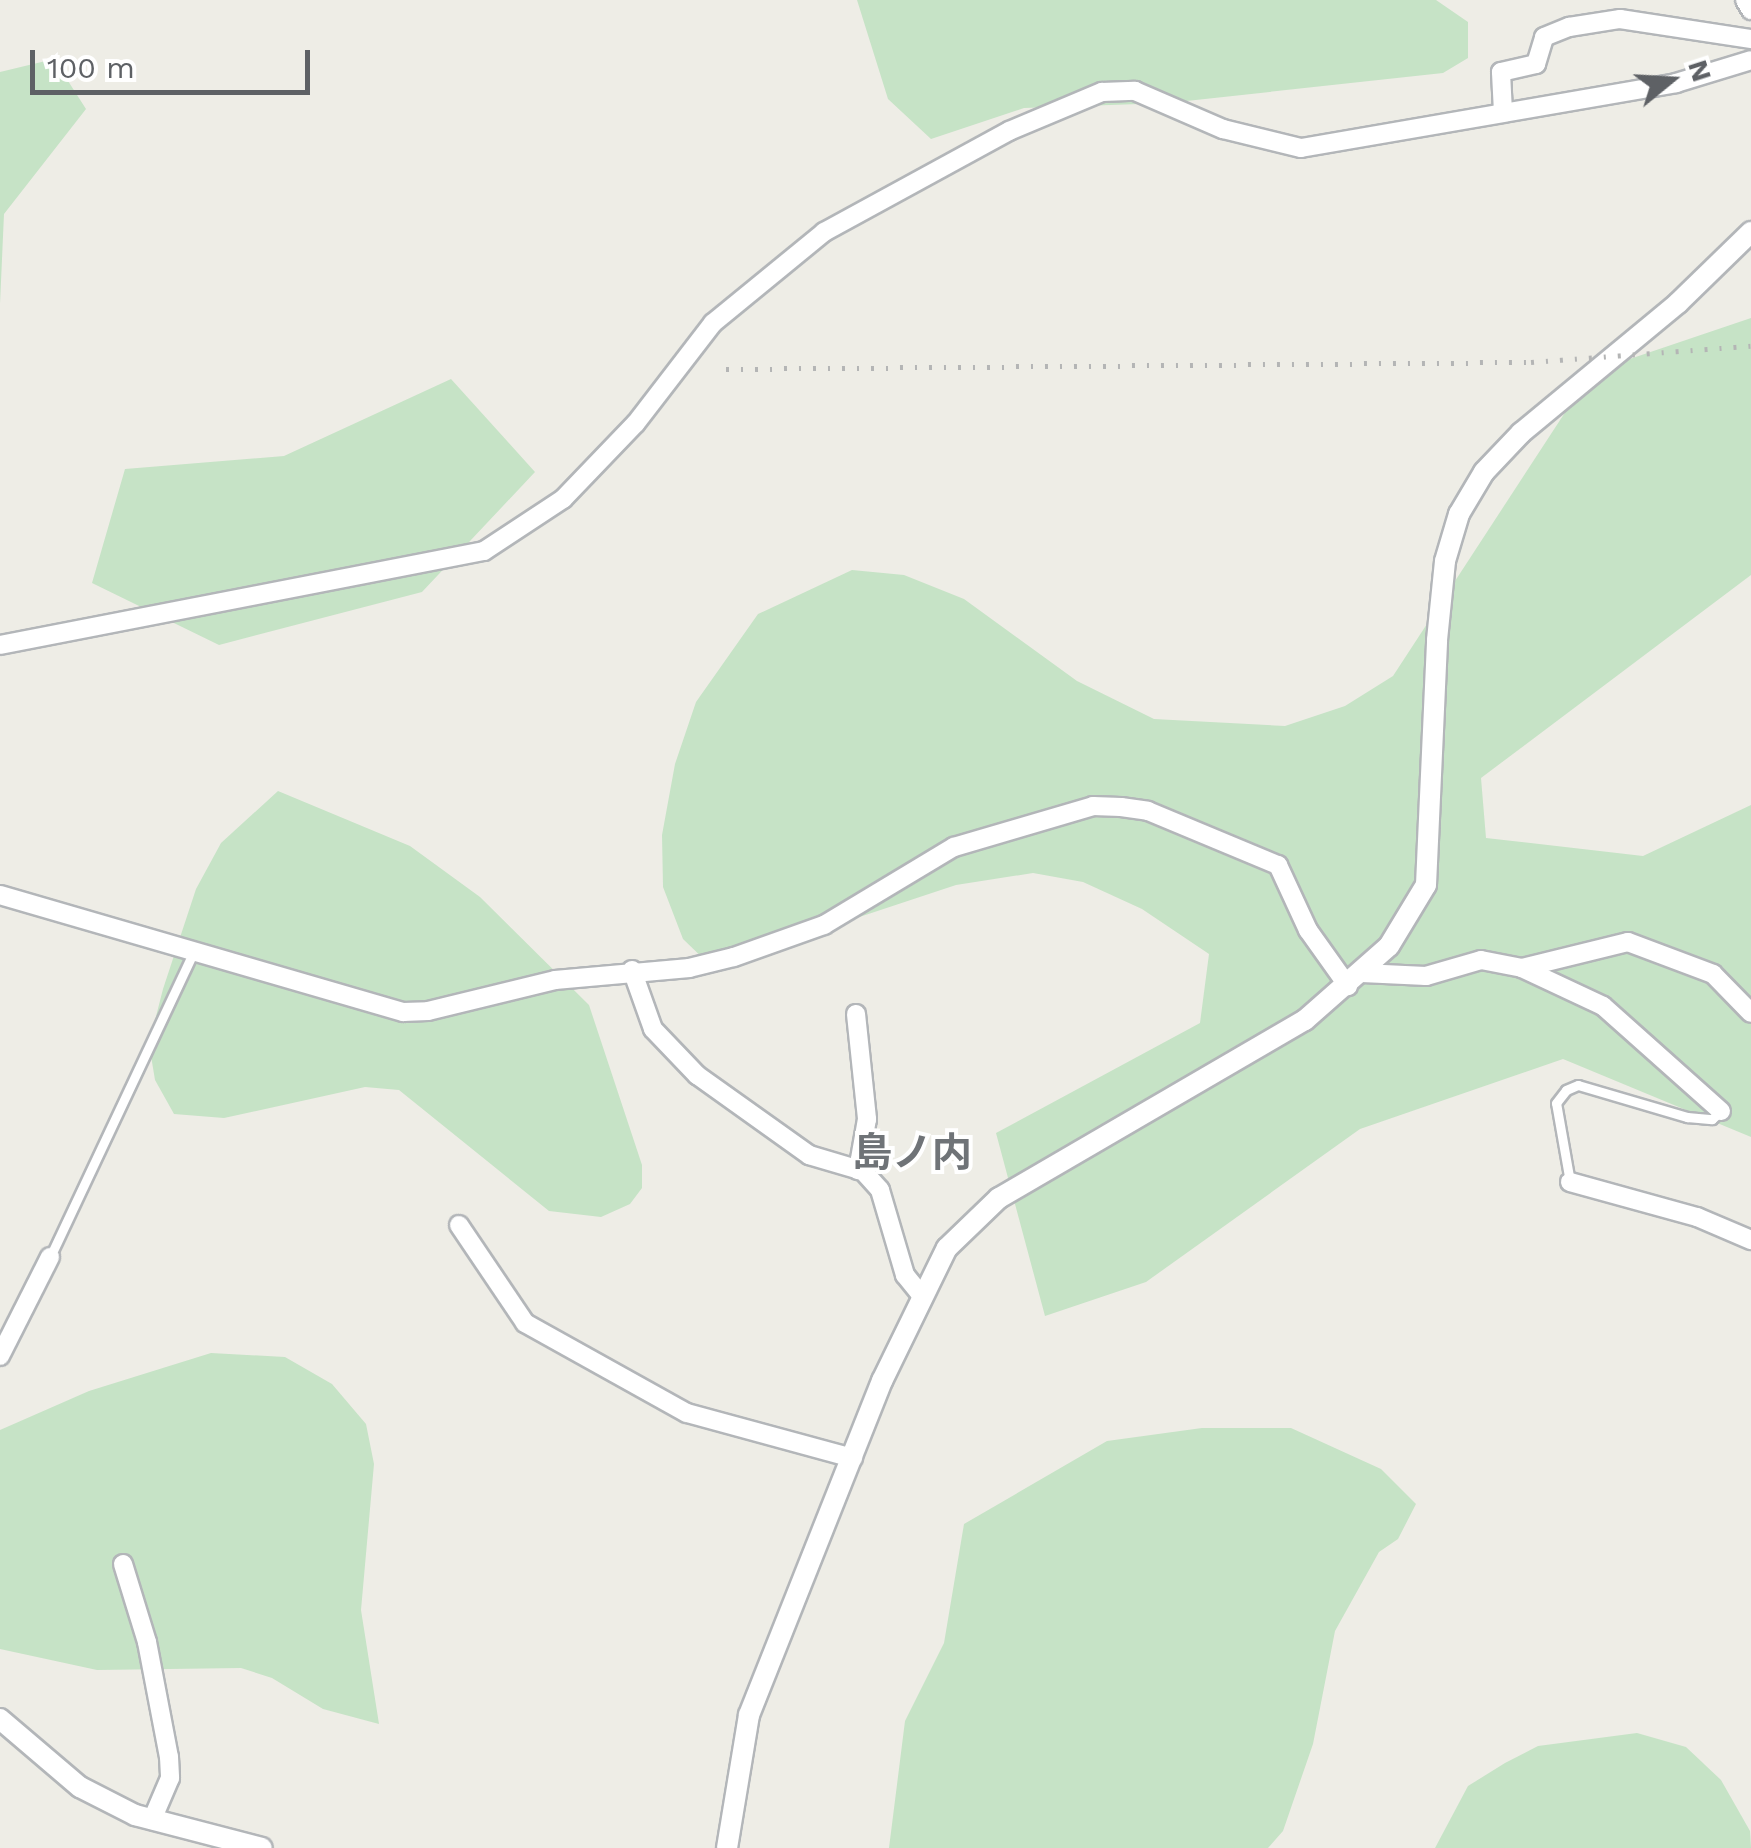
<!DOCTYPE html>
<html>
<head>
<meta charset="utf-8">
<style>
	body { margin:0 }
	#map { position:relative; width:1751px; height:1848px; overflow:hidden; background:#eeede6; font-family:"Work Sans","Noto Sans JP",sans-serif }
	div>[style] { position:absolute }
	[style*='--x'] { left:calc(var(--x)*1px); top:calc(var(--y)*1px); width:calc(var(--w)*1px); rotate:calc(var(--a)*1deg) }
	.green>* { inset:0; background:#c6e3c6 }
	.roads { filter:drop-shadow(2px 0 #b3b6b9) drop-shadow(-2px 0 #b3b6b9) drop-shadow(0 2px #b3b6b9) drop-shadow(0 -2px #b3b6b9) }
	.service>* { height:9px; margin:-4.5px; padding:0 4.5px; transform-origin:4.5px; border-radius:4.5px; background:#fff }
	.minor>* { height:18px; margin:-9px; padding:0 9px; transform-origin:9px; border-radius:9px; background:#fff }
	.tertiary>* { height:20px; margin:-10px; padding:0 10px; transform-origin:10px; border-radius:10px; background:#fff }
	.rail>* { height:5px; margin-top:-2.5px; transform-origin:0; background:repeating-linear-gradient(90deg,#b4b5b5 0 2.5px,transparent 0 14.5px) }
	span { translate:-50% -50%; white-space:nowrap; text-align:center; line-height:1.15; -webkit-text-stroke:8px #fff; paint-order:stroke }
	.quarter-label { font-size:40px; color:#6f7377; font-weight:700 }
	.north { position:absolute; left:1621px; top:30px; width:100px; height:100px; -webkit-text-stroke:8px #fff; paint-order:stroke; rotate:72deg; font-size:28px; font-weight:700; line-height:40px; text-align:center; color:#5e6165 }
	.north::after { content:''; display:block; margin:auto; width:35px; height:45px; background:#5e6165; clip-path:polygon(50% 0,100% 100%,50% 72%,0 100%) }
	.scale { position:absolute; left:30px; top:50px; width:280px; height:45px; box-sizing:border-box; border:5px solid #5e6165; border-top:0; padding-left:12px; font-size:30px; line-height:35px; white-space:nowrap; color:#5e6165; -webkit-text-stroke:8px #fff; paint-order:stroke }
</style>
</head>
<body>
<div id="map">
	<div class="green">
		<div style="clip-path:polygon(857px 0,1436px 0,1468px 22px,1468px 58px,1443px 73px,1168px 103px,1024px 108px,931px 139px,888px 99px)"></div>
		<div style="clip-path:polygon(54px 59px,86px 109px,4px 214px,0 304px,0 72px)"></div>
		<div style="clip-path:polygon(1751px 318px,1751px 575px,1481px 778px,1486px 838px,1643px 856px,1751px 805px,1751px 1137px,1563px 1059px,1360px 1129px,1146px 1282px,1045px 1316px,996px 1133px,1200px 1023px,1209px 954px,1142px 909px,1083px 882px,1033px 873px,956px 885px,711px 966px,683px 939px,663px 887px,662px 835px,675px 764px,696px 702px,758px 614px,852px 570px,904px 575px,964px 599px,1077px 681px,1154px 719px,1285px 726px,1345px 706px,1393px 676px,1566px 411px,1612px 365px)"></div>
		<div style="clip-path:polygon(451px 379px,535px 472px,422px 592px,219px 645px,92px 583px,125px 469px,284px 456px)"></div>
		<div style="clip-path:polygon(278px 791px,410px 846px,480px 897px,589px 1005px,642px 1165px,642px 1188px,630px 1204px,601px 1217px,549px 1211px,399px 1090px,365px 1087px,224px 1118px,174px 1114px,155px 1080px,149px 1044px,163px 989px,196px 889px,221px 843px)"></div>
		<div style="clip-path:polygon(211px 1353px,285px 1357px,332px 1384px,366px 1424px,374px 1464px,361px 1610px,379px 1724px,323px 1709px,272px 1678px,241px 1668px,97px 1670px,0 1649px,0 1430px,89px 1391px)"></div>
		<div style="clip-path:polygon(1202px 1428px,1291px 1428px,1381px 1469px,1416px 1504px,1398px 1539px,1379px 1552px,1335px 1631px,1313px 1744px,1283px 1831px,1268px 1848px,889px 1848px,905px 1721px,944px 1643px,964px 1524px,1107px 1441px)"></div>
		<div style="clip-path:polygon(1637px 1733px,1686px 1747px,1721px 1780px,1750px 1831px,1751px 1848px,1435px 1848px,1468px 1786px,1505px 1763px,1538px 1746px)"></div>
	</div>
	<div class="roads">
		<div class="service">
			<div style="--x:1570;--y:1182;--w:80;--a:-100"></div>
			<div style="--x:1556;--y:1103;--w:16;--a:-52"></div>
			<div style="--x:1566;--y:1090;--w:13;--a:-23"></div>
			<div style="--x:1578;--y:1085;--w:114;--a:16.4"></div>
			<div style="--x:1687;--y:1117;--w:25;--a:5"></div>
			<div style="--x:1712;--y:1119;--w:12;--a:-42"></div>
			<div style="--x:50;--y:1257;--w:336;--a:-64.8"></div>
		</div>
		<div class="minor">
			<div style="--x:1745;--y:0;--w:12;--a:59"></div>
			<div style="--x:1503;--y:112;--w:40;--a:-92.9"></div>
			<div style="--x:1501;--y:72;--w:36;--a:-13"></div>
			<div style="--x:1536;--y:64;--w:28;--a:-73"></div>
			<div style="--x:1544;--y:37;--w:27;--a:-22"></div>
			<div style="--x:1569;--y:27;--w:52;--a:-8.9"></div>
			<div style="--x:1620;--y:19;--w:133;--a:8.7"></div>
			<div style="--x:0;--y:645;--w:493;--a:-11"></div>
			<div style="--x:484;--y:551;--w:95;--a:-33.4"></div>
			<div style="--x:563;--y:499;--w:105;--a:-46.2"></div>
			<div style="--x:636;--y:423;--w:126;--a:-52.4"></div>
			<div style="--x:713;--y:323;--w:144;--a:-39.3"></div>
			<div style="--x:824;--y:232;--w:211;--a:-28.6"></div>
			<div style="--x:1009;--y:131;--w:101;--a:-22.8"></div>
			<div style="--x:1102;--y:92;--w:33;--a:-2"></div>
			<div style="--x:1135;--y:91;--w:96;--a:23.4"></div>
			<div style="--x:1223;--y:129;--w:80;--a:13.7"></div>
			<div style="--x:1301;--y:148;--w:381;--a:-9.8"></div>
			<div style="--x:1676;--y:83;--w:78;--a:-17"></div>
			<div style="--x:0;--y:895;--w:420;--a:16.2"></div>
			<div style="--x:403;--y:1012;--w:25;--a:-2"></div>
			<div style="--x:428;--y:1011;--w:131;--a:-13.7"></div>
			<div style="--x:555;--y:980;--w:135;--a:-5.1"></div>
			<div style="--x:689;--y:968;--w:46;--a:-13.7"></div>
			<div style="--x:734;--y:957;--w:96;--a:-19.6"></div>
			<div style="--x:824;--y:925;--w:152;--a:-31"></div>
			<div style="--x:954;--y:847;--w:145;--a:-16.4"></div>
			<div style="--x:1093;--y:806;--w:28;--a:2"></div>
			<div style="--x:1121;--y:807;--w:27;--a:8"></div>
			<div style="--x:1148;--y:811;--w:141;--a:22.6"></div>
			<div style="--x:1278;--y:865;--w:72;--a:65.2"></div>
			<div style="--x:1308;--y:930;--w:69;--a:54.5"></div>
			<div style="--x:1522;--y:968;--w:89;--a:25.1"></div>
			<div style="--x:1603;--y:1006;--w:158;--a:41.7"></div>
			<div style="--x:632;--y:970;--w:63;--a:70.4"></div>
			<div style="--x:653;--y:1029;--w:64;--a:46.3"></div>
			<div style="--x:697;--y:1075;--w:138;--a:35.5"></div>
			<div style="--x:809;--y:1155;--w:56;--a:16.5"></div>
			<div style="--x:863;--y:1171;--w:25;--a:48"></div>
			<div style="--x:880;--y:1190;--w:89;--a:73.6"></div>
			<div style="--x:905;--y:1275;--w:27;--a:51"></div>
			<div style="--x:1362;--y:973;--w:64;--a:2.7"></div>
			<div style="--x:1426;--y:976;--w:57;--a:-16.2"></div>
			<div style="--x:1481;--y:960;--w:42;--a:11"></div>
			<div style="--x:1522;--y:968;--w:109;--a:-13.8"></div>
			<div style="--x:1628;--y:942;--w:91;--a:20.6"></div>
			<div style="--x:1713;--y:974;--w:54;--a:45.7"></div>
			<div style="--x:856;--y:1014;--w:106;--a:84"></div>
			<div style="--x:867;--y:1119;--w:52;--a:100"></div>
			<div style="--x:1570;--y:1182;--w:132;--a:15.4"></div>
			<div style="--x:1697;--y:1217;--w:59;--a:23.1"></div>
			<div style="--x:459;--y:1225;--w:118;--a:56"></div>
			<div style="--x:525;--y:1323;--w:185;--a:29.1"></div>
			<div style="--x:687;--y:1413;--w:172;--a:15.2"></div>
			<div style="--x:0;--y:1356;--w:111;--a:-63.2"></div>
			<div style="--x:123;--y:1564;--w:82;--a:72.9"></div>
			<div style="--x:147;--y:1642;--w:117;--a:79.2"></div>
			<div style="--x:169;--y:1757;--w:21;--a:87"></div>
			<div style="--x:170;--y:1778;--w:46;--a:113.2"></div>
		</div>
		<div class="tertiary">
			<div style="--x:0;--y:1719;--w:105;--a:40.4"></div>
			<div style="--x:80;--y:1787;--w:62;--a:27"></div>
			<div style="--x:135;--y:1815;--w:131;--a:14.6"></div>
			<div style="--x:727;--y:1848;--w:135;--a:-80.6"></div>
			<div style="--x:749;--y:1715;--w:360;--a:-68.3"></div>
			<div style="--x:882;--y:1381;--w:148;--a:-64"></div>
			<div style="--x:947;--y:1248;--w:72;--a:-43.9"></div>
			<div style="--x:999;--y:1198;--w:354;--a:-30.2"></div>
			<div style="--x:1305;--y:1020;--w:112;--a:-41.4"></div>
			<div style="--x:1389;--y:946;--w:71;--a:-58.8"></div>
			<div style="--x:1426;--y:885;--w:245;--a:-87.4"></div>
			<div style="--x:1437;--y:640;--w:79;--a:-84.2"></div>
			<div style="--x:1445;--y:561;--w:49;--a:-73.4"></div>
			<div style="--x:1459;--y:514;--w:49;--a:-59.2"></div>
			<div style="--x:1484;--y:472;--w:54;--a:-46.5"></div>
			<div style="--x:1521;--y:433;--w:204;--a:-39.6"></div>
			<div style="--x:1678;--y:303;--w:102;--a:-44.2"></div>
		</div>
	</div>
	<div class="rail">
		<div style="--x:726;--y:369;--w:805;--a:-0.5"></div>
		<div style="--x:1531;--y:362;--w:221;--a:-4.2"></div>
	</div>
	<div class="quarter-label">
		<span style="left:912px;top:1153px">島ノ内</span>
	</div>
	<div class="north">N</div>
	<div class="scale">100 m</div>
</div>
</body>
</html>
